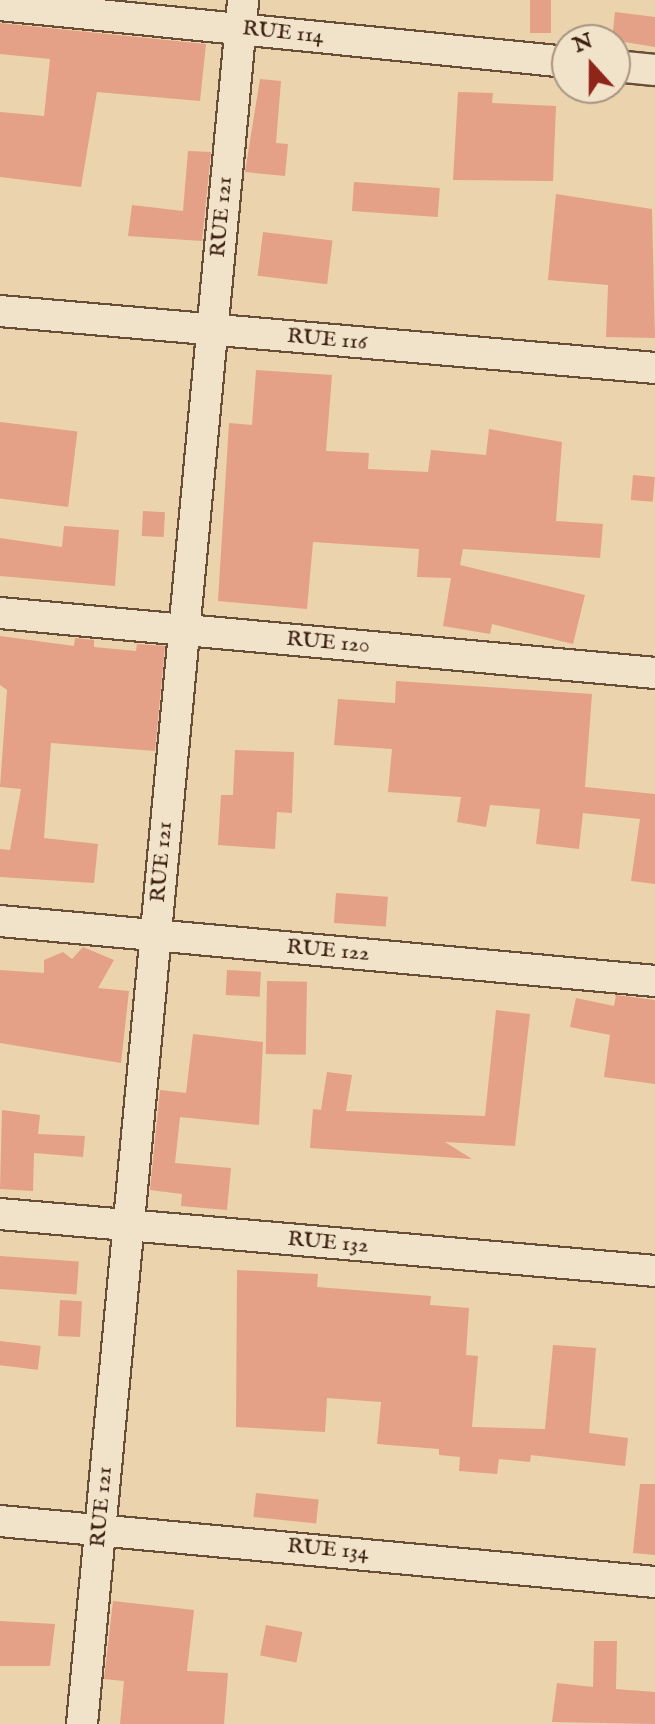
<!DOCTYPE html>
<html>
<head>
<meta charset="utf-8">
<style>
	body { margin:0 }
	#map { position:relative; width:655px; height:1724px; overflow:hidden; background:#ead3ad; font-family:"IM FELL English",serif }
	div>[style] { position:absolute }
	[style*='--x'] { left:calc(var(--x)*1px); top:calc(var(--y)*1px); width:calc(var(--w)*1px); rotate:calc(var(--a)*1deg) }
	.building>* { inset:0; background:#e5a088; transform-origin:0 0 }
	.roads { filter:drop-shadow(2px 0 #684d37) drop-shadow(-2px 0 #684d37) drop-shadow(0 2px #684d37) drop-shadow(0 -2px #684d37) }
	.street>* { height:30px; margin:-15px; padding:0 15px; transform-origin:15px; border-radius:15px; background:#f1e2ca }
	span { translate:-50% -50%; white-space:nowrap; text-align:center; line-height:1.15; -webkit-text-stroke:6px #f1e2ca; paint-order:stroke }
	.street-label { font-size:22px; color:#3c2010 }
	.north { position:absolute; left:551px; top:24px; width:80px; height:80px; box-sizing:border-box; background:#f1e2ca; border:2px solid #a99480; border-radius:50%; rotate:339deg; font-size:22px; font-weight:700; line-height:32px; text-align:center; color:#3c2010 }
	.north::after { content:''; display:block; margin:auto; width:28px; height:36px; background:#8f2418; clip-path:polygon(50% 0,100% 100%,50% 72%,0 100%) }
</style>
</head>
<body>
<div id="map">
	<div class="building">
		<div style="left:530px;top:0;width:21px;height:33px"></div>
		<div style="clip-path:polygon(615px 12px,655px 17px,655px 47px,612px 40px)"></div>
		<div style="clip-path:polygon(0 23px,206px 44px,200px 101px,97px 92px,81px 187px,0 177px,0 112px,44px 116px,50px 59px,0 54px)"></div>
		<div style="clip-path:polygon(260px 79px,281px 81px,276px 143px,288px 144px,285px 176px,245px 172px)"></div>
		<div style="clip-path:polygon(458px 92px,493px 93px,492px 103px,556px 106px,553px 181px,453px 180px)"></div>
		<div style="clip-path:polygon(188px 151px,211px 152px,202px 241px,128px 236px,132px 205px,183px 211px)"></div>
		<div style="left:354px;top:182px;width:86px;height:29px;rotate:4deg"></div>
		<div style="clip-path:polygon(556px 194px,652px 209px,655px 338px,606px 337px,608px 285px,548px 280px)"></div>
		<div style="left:263px;top:232px;width:70px;height:44px;rotate:7deg"></div>
		<div style="clip-path:polygon(256px 370px,332px 375px,326px 451px,369px 453px,368px 469px,428px 472px,431px 450px,486px 455px,489px 429px,562px 442px,556px 521px,603px 524px,600px 558px,463px 549px,460px 565px,585px 595px,573px 644px,492px 624px,490px 634px,443px 626px,451px 578px,417px 577px,419px 549px,313px 542px,307px 609px,218px 601px,229px 423px,252px 425px)"></div>
		<div style="left:0;top:422px;width:78px;height:76px;rotate:7deg"></div>
		<div style="left:633px;top:475px;width:22px;height:25px;rotate:5deg"></div>
		<div style="left:143px;top:511px;width:22px;height:25px;rotate:3deg"></div>
		<div style="clip-path:polygon(64px 526px,119px 530px,115px 586px,0 576px,0 538px,62px 547px)"></div>
		<div style="clip-path:polygon(0 636px,74px 646px,75px 638px,94px 640px,94px 647px,136px 651px,137px 644px,165px 646px,155px 751px,51px 743px,44px 838px,98px 844px,94px 883px,0 877px,0 849px,10px 850px,21px 789px,0 787px,7px 690px,0 685px)"></div>
		<div style="clip-path:polygon(396px 681px,592px 694px,585px 787px,655px 794px,655px 884px,631px 881px,640px 819px,583px 813px,579px 849px,536px 844px,540px 809px,490px 805px,486px 827px,457px 822px,461px 797px,388px 792px,392px 749px,334px 745px,338px 699px,395px 703px)"></div>
		<div style="clip-path:polygon(235px 750px,294px 752px,292px 813px,277px 812px,275px 849px,218px 845px,221px 795px,233px 795px)"></div>
		<div style="left:336px;top:893px;width:52px;height:30px;rotate:4deg"></div>
		<div style="clip-path:polygon(83px 947px,114px 960px,98px 988px,129px 991px,121px 1063px,0 1043px,0 970px,44px 973px,44px 960px,63px 952px,72px 959px)"></div>
		<div style="left:227px;top:970px;width:34px;height:25px;rotate:3deg"></div>
		<div style="left:267px;top:981px;width:40px;height:73px;rotate:1deg"></div>
		<div style="clip-path:polygon(616px 995px,655px 1000px,655px 1084px,604px 1077px,610px 1035px,570px 1027px,576px 998px,614px 1006px)"></div>
		<div style="clip-path:polygon(496px 1010px,530px 1014px,515px 1146px,445px 1142px,472px 1159px,310px 1148px,313px 1109px,321px 1110px,327px 1072px,352px 1075px,346px 1111px,485px 1116px)"></div>
		<div style="clip-path:polygon(193px 1034px,263px 1042px,259px 1125px,180px 1117px,175px 1163px,231px 1168px,227px 1210px,181px 1206px,182px 1194px,150px 1190px,160px 1090px,186px 1093px)"></div>
		<div style="clip-path:polygon(2px 1110px,40px 1115px,38px 1134px,85px 1136px,83px 1157px,34px 1153px,33px 1191px,0 1189px)"></div>
		<div style="left:0;top:1256px;width:79px;height:33px;rotate:4deg"></div>
		<div style="clip-path:polygon(237px 1270px,318px 1274px,317px 1287px,431px 1296px,430px 1305px,469px 1308px,466px 1355px,478px 1356px,472px 1427px,545px 1429px,553px 1345px,596px 1348px,589px 1433px,628px 1438px,625px 1466px,531px 1455px,530px 1462px,499px 1459px,497px 1474px,459px 1471px,460px 1457px,439px 1455px,439px 1449px,377px 1444px,381px 1402px,327px 1398px,325px 1432px,236px 1427px)"></div>
		<div style="left:60px;top:1300px;width:22px;height:36px;rotate:3deg"></div>
		<div style="left:0;top:1341px;width:41px;height:24px;rotate:7deg"></div>
		<div style="clip-path:polygon(640px 1484px,655px 1484px,655px 1555px,633px 1553px)"></div>
		<div style="left:256px;top:1493px;width:63px;height:24px;rotate:6deg"></div>
		<div style="clip-path:polygon(113px 1601px,194px 1610px,187px 1671px,228px 1673px,224px 1724px,120px 1724px,124px 1681px,104px 1679px)"></div>
		<div style="clip-path:polygon(0 1621px,55px 1624px,50px 1666px,0 1666px)"></div>
		<div style="left:266px;top:1625px;width:37px;height:31px;rotate:11deg"></div>
		<div style="clip-path:polygon(594px 1641px,617px 1641px,616px 1689px,655px 1692px,655px 1724px,552px 1722px,557px 1683px,593px 1687px)"></div>
	</div>
	<div class="roads">
		<div class="street">
			<div style="--x:0;--y:5;--w:570;--a:5.74"></div>
			<div style="--x:615;--y:66;--w:40;--a:5.7"></div>
			<div style="--x:0;--y:311;--w:657;--a:4.97"></div>
			<div style="--x:0;--y:613;--w:658;--a:5.23"></div>
			<div style="--x:0;--y:921;--w:658;--a:5.23"></div>
			<div style="--x:0;--y:1214;--w:657;--a:4.97"></div>
			<div style="--x:0;--y:1521;--w:658;--a:5.32"></div>
			<div style="--x:82;--y:1724;--w:1732;--a:-84.66"></div>
		</div>
	</div>
	<div class="street-label">
		<span style="left:283px;top:33px;rotate:6deg">RUE 114</span>
		<span style="left:222px;top:217px;rotate:-85deg">RUE 121</span>
		<span style="left:327px;top:340px;rotate:5deg">RUE 116</span>
		<span style="left:328px;top:643px;rotate:5deg">RUE 120</span>
		<span style="left:162px;top:862px;rotate:-85deg">RUE 121</span>
		<span style="left:328px;top:951px;rotate:5deg">RUE 122</span>
		<span style="left:328px;top:1243px;rotate:5deg">RUE 132</span>
		<span style="left:102px;top:1507px;rotate:-85deg">RUE 121</span>
		<span style="left:328px;top:1550px;rotate:5deg">RUE 134</span>
	</div>
	<div class="north">N</div>
</div>
</body>
</html>
